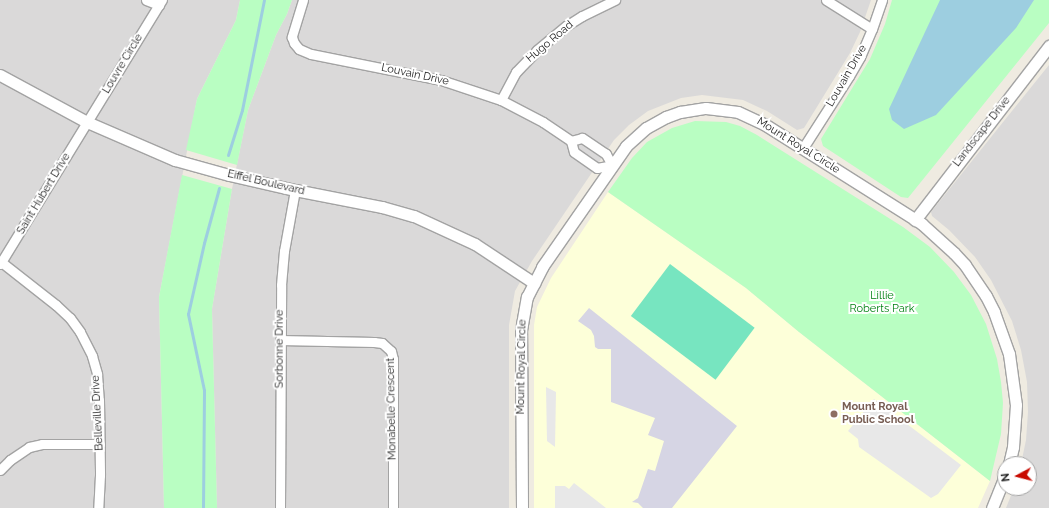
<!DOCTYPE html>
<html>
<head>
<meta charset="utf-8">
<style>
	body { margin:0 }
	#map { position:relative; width:1049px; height:508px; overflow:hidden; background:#efebe1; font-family:Raleway,sans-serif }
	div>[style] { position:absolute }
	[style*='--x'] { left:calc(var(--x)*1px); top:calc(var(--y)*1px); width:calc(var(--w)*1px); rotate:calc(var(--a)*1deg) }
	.residential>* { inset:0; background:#dad9d9 }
	.education>* { inset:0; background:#fdffd9 }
	.park>* { inset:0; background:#b9fec2 }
	.pitch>* { inset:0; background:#77e5c0; transform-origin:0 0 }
	.parking>* { inset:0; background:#e8e8e8 }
	.plaza>* { inset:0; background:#d6d5e4 }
	.water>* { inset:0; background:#9dcee0 }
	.stream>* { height:3px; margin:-1.5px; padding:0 1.5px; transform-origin:1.5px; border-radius:1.5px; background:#9dcee0 }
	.roads { filter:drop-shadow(1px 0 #a3a3a3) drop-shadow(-1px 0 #a3a3a3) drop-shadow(0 1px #a3a3a3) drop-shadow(0 -1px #a3a3a3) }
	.minor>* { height:9px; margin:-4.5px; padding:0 4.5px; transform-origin:4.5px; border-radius:4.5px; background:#fff }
	.tertiary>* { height:11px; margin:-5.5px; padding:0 5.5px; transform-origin:5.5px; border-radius:5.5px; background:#fff }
	.dots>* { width:11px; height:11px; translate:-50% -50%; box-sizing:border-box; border:2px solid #fff; border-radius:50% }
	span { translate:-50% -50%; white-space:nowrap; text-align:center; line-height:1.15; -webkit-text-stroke:4px #fff; paint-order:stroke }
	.street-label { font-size:11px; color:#1c1c1c }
	.park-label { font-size:11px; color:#028213 }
	.education-label { font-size:11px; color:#785e54; font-weight:700 }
	.left { translate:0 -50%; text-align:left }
	.north { position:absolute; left:997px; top:456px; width:40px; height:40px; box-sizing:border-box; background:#fff; border:1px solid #a4a4a4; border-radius:50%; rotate:263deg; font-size:11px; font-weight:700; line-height:16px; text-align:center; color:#1c1c1c }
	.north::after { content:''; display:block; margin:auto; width:14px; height:18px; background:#c80a00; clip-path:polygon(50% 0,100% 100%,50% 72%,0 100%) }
</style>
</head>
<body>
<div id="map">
	<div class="residential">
		<div style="clip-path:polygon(0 0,240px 0,236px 20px,197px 99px,159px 297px,164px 508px,0 508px)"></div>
		<div style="clip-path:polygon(292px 0,871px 0,860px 32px,850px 53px,804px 128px,797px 130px,767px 111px,743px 100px,702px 95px,681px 98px,648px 111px,629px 125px,614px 140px,532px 261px,515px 291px,509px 325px,509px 508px,217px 508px,212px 309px,232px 189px,248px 110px,276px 35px,287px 14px)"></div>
		<div style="clip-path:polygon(1049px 65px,1049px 508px,1006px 508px,1014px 488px,1029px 488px,1029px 464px,1021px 464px,1026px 440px,1028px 412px,1027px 382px,1021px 350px,1012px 321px,991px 280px,975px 257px,949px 230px,932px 216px,931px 212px)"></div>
	</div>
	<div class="education">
		<div style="clip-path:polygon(608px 192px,746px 288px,799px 332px,990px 481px,978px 508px,534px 508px,534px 325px,537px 307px,551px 278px)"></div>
	</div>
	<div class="park">
		<div style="clip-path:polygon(240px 0,292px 0,287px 14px,276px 35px,248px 110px,237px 165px,186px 150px,197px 99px,236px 20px)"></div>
		<div style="clip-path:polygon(892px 0,1049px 0,1049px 23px,908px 198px,901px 197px,823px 146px,821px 139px,870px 59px,885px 24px)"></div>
		<div style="clip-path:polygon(695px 121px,726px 122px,740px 126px,757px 135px,903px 227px,930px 247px,954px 272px,971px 295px,986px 324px,997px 359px,1001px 382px,1003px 403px,1001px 434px,990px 481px,799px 332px,746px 288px,608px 192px,632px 158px,647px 142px,672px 128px)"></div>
		<div style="clip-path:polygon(182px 175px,232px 189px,212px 309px,217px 508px,164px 508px,159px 297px)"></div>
	</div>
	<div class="pitch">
		<div style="left:670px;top:264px;width:106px;height:65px;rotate:37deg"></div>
	</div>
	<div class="parking">
		<div style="clip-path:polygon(546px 387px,556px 392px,555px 447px,547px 441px)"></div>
		<div style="clip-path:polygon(874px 399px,961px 465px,938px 494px,931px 498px,859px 447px,858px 439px,848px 431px)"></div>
		<div style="clip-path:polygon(574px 483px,606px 508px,555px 508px,555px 486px,565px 486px,569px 489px)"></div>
	</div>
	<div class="plaza">
		<div style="clip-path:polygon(589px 308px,737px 426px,672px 508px,643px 508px,638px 503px,632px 502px,638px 498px,648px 469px,655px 471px,664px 441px,648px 435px,655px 418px,611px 402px,611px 349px,598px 349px,595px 347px,594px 336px,591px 330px,578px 321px)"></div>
	</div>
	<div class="water">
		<div style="clip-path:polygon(940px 0,1034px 0,1016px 28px,936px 115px,904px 129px,892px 120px,889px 109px)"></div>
	</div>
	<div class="stream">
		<div style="--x:228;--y:155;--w:47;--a:-72.7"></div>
		<div style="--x:242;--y:110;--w:112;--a:-78.7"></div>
		<div style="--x:203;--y:508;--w:118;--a:-89.5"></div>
		<div style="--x:204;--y:390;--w:78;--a:-101.9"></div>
		<div style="--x:188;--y:314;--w:73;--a:-77.3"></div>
		<div style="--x:204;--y:243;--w:57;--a:-74.7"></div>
	</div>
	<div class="roads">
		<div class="minor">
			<div style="--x:146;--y:0;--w:14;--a:21"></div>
			<div style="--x:303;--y:0;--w:39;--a:107"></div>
			<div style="--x:292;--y:37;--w:6;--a:72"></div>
			<div style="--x:294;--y:43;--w:8;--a:50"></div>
			<div style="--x:299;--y:49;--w:13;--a:23"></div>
			<div style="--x:311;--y:54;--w:133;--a:11.3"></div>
			<div style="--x:441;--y:80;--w:63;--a:18.4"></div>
			<div style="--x:501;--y:100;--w:47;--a:27.6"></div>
			<div style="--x:543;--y:122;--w:34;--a:34"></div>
			<div style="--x:571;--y:141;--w:11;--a:75"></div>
			<div style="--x:574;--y:152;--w:28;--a:35"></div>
			<div style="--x:597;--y:168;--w:15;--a:-11"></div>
			<div style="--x:612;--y:165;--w:13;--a:-119"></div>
			<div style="--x:606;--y:154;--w:29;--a:-146"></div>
			<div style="--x:582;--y:138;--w:11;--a:165"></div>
			<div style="--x:826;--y:0;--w:54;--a:32.2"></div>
			<div style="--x:501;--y:100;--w:32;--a:-62"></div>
			<div style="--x:516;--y:72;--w:30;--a:-46"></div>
			<div style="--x:537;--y:50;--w:38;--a:-40"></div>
			<div style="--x:566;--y:26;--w:19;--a:-32"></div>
			<div style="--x:582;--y:16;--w:37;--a:-26"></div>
			<div style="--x:803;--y:148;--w:85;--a:-57.4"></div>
			<div style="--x:849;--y:76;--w:22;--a:-60"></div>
			<div style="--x:860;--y:57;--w:30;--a:-67"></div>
			<div style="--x:872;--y:29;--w:31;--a:-71"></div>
			<div style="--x:0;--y:261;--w:71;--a:38.2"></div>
			<div style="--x:56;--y:305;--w:19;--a:43"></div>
			<div style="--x:70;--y:318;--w:17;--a:54"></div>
			<div style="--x:80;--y:332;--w:27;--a:63"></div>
			<div style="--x:92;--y:356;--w:19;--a:74"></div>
			<div style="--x:97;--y:374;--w:26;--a:86"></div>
			<div style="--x:99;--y:400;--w:75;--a:89.2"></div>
			<div style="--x:100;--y:475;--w:33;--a:93"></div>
			<div style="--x:0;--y:264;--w:310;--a:-58.5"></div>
			<div style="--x:280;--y:340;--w:94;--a:1.2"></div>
			<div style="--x:374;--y:342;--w:8;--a:7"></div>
			<div style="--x:382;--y:343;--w:12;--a:42"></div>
			<div style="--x:391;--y:351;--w:8;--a:76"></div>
			<div style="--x:393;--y:359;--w:149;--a:90"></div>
			<div style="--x:0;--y:470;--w:14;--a:-45"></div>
			<div style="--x:10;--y:460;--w:23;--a:-34"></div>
			<div style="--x:29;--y:447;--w:13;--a:-13"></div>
			<div style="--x:42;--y:444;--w:58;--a:0"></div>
			<div style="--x:280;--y:508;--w:223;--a:-89.7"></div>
			<div style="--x:281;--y:285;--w:34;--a:-85"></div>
			<div style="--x:284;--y:251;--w:62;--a:-79.8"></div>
		</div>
		<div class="tertiary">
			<div style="--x:0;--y:75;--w:99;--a:28.4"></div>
			<div style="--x:87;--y:122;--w:96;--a:23.4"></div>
			<div style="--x:175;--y:160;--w:56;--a:15.5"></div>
			<div style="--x:229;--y:175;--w:68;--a:12.8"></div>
			<div style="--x:295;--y:190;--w:89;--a:11.1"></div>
			<div style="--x:382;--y:207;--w:33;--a:16"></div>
			<div style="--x:414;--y:216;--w:67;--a:24.7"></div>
			<div style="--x:475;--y:244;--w:71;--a:33.5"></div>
			<div style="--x:915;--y:220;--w:220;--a:-52.4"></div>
			<div style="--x:522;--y:508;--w:178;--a:-90.3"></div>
			<div style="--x:521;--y:330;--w:34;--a:-80"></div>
			<div style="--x:527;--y:297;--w:34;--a:-63"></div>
			<div style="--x:542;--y:267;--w:147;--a:-55.2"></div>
			<div style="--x:626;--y:146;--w:27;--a:-42"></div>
			<div style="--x:646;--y:128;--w:23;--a:-29"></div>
			<div style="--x:666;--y:117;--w:15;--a:-20"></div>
			<div style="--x:680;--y:112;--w:26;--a:-9"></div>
			<div style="--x:706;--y:108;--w:32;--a:7"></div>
			<div style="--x:738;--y:112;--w:29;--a:25"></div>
			<div style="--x:764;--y:124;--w:187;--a:32.3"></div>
			<div style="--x:922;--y:224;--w:43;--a:42.2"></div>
			<div style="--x:954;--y:253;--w:16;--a:47"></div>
			<div style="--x:965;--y:265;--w:37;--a:56"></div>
			<div style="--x:986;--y:296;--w:18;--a:63"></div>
			<div style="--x:994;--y:312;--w:45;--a:70.3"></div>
			<div style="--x:1009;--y:354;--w:51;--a:82.2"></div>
			<div style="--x:1016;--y:405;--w:42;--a:94.1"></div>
			<div style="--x:1013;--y:447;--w:17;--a:103"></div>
			<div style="--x:992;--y:508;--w:35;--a:-68"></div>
		</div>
	</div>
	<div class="dots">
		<div style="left:834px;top:414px;background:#8d6e63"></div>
	</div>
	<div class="street-label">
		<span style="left:550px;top:42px;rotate:-40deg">Hugo Road</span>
		<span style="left:123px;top:64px;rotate:-59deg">Louvre Circle</span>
		<span style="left:415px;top:75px;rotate:12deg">Louvain Drive</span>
		<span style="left:847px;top:76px;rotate:-60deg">Louvain Drive</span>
		<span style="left:982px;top:132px;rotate:-52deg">Landscape Drive</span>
		<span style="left:798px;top:146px;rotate:32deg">Mount Royal Circle</span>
		<span style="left:266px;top:183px;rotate:13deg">Eiffel Boulevard</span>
		<span style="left:44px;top:194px;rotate:-59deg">Saint Hubert Drive</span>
		<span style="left:280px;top:349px;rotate:-90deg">Sorbonne Drive</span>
		<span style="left:522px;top:367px;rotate:-89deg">Mount Royal Circle</span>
		<span style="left:392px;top:409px;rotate:-91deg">Monabelle Crescent</span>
		<span style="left:98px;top:413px;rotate:-93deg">Belleville Drive</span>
	</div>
	<div class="park-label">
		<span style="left:882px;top:303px">Lillie<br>Roberts Park</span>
	</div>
	<div class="education-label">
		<span class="left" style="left:842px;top:414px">Mount Royal<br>Public School</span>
	</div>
	<div class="north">N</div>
</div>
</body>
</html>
